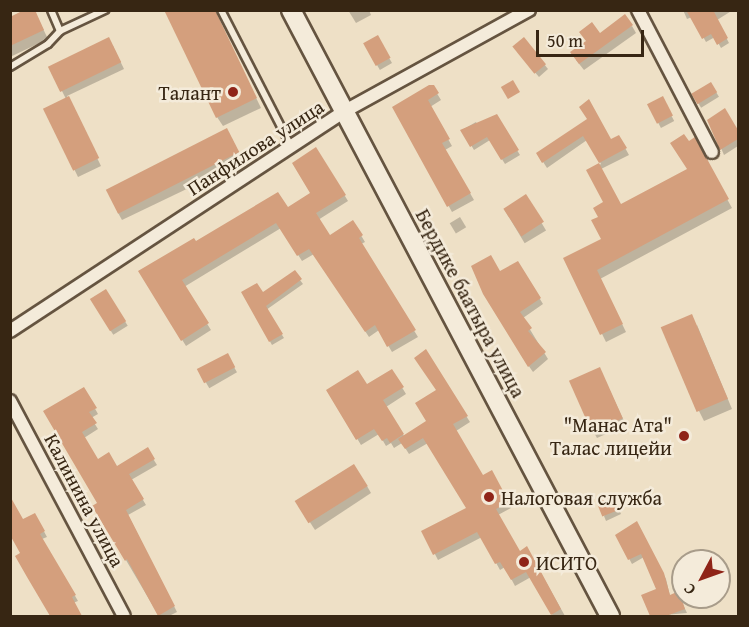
<!DOCTYPE html>
<html>
<head>
<meta charset="utf-8">
<style>
	body { margin:0 }
	#map { position:relative; width:749px; height:627px; overflow:hidden; background:#eee0c6; font-family:"Gentium Book Plus",serif }
	div>[style] { position:absolute }
	[style*='--x'] { left:calc(var(--x)*1px); top:calc(var(--y)*1px); width:calc(var(--w)*1px); rotate:calc(var(--a)*1deg) }
	.shadow>* { inset:0; background:#0003; transform-origin:0 0 }
	.building>* { inset:0; background:#d49f7d; transform-origin:0 0 }
	.roads { filter:drop-shadow(2px 0 #655440) drop-shadow(-2px 0 #655440) drop-shadow(0 2px #655440) drop-shadow(0 -2px #655440) }
	.lane>* { height:6px; margin:-3px; padding:0 3px; transform-origin:3px; border-radius:3px; background:#f4ebda }
	.street>* { height:12px; margin:-6px; padding:0 6px; transform-origin:6px; border-radius:6px; background:#f4ebda }
	.secondary>* { height:18px; margin:-9px; padding:0 9px; transform-origin:9px; border-radius:9px; background:#f4ebda }
	.dots>* { width:16px; height:16px; translate:-50% -50%; box-sizing:border-box; border:3px solid #f4ebda; border-radius:50% }
	span { translate:-50% -50%; white-space:nowrap; text-align:center; line-height:1.15; -webkit-text-stroke:5px #f4ebda; paint-order:stroke }
	.poi-label { font-size:20px; color:#372613 }
	.right { translate:-100% -50%; text-align:right }
	.left { translate:0 -50%; text-align:left }
	.street-label { font-size:20px; color:#372613 }
	.frame { position:absolute; inset:0; border:12px solid #372613; pointer-events:none }
	.north { position:absolute; left:671px; top:549px; width:60px; height:60px; box-sizing:border-box; background:#f4ebda; border:2px solid #a89c8a; border-radius:50%; rotate:229deg; font-size:16px; font-weight:700; line-height:24px; text-align:center; color:#372613 }
	.north::after { content:''; display:block; margin:auto; width:21px; height:27px; background:#8f2418; clip-path:polygon(50% 0,100% 100%,50% 72%,0 100%) }
	.scale { position:absolute; left:536px; top:30px; width:108px; height:27px; box-sizing:border-box; border:3px solid #372613; border-top:0; padding-left:8px; font-size:18px; line-height:21px; white-space:nowrap; color:#372613; -webkit-text-stroke:4px #f4ebda; paint-order:stroke }
</style>
</head>
<body>
<div id="map">
	<div class="shadow">
		<div style="clip-path:polygon(34px 10px,48px 39px,10px 57px,10px 19px)"></div>
		<div style="clip-path:polygon(214px 10px,261px 108px,223px 126px,217px 117px)"></div>
		<div style="clip-path:polygon(348px 10px,369px 10px,371px 15px,356px 23px)"></div>
		<div style="clip-path:polygon(683px 10px,733px 10px,717px 20px,729px 43px,721px 48px,715px 37px,706px 42px,692px 17px,687px 19px)"></div>
		<div style="clip-path:polygon(632px 26px,636px 33px,584px 70px,576px 60px,599px 35px)"></div>
		<div style="left:377px;top:37px;width:30px;height:14px;rotate:60deg"></div>
		<div style="clip-path:polygon(524px 39px,548px 69px,539px 77px,517px 51px)"></div>
		<div style="clip-path:polygon(113px 46px,124px 69px,67px 96px,101px 166px,78px 177px,45px 109px,66px 99px,50px 67px)"></div>
		<div style="left:711px;top:84px;width:15px;height:21px;rotate:58deg"></div>
		<div style="clip-path:polygon(433px 87px,441px 100px,430px 107px,452px 146px,445px 150px,474px 200px,452px 212px,394px 107px)"></div>
		<div style="left:662px;top:98px;width:26px;height:15px;rotate:62deg"></div>
		<div style="clip-path:polygon(724px 111px,738px 133px,738px 146px,724px 155px,709px 120px)"></div>
		<div style="clip-path:polygon(496px 116px,520px 155px,505px 164px,490px 140px,474px 150px,462px 130px,476px 122px,479px 127px)"></div>
		<div style="clip-path:polygon(589px 120px,611px 141px,619px 137px,629px 155px,601px 169px,621px 206px,688px 170px,688px 143px,694px 139px,732px 208px,600px 279px,626px 332px,606px 342px,565px 259px,603px 240px,600px 217px,605px 203px,588px 171px,601px 164px,587px 140px,547px 168px,538px 154px)"></div>
		<div style="clip-path:polygon(232px 139px,243px 162px,122px 220px,117px 211px)"></div>
		<div style="clip-path:polygon(316px 149px,348px 201px,318px 220px,329px 237px,353px 222px,365px 242px,361px 244px,418px 337px,392px 352px,379px 330px,369px 337px,314px 254px,302px 261px,281px 228px,184px 287px,211px 330px,186px 346px,140px 272px,196px 243px,287px 209px,310px 195px)"></div>
		<div style="left:526px;top:197px;width:39px;height:25px;rotate:59deg"></div>
		<div style="left:460px;top:217px;width:12px;height:12px;rotate:59deg"></div>
		<div style="clip-path:polygon(518px 263px,543px 304px,523px 318px,548px 359px,533px 372px,521px 355px,500px 273px)"></div>
		<div style="clip-path:polygon(294px 272px,303px 284px,266px 310px,284px 338px,272px 345px,243px 293px,262px 294px)"></div>
		<div style="left:106px;top:291px;width:41px;height:17px;rotate:58deg"></div>
		<div style="clip-path:polygon(697px 325px,732px 409px,704px 421px,699px 411px)"></div>
		<div style="clip-path:polygon(425px 352px,470px 422px,456px 431px,482px 477px,491px 472px,511px 508px,498px 515px,519px 553px,527px 548px,565px 616px,553px 616px,531px 577px,515px 586px,505px 567px,500px 570px,482px 537px,438px 560px,423px 531px,468px 509px,428px 443px,409px 454px,402px 443px,394px 448px,391px 443px,386px 446px,379px 434px,361px 445px,328px 390px,366px 386px,392px 371px,406px 394px,386px 407px,404px 436px,428px 422px,437px 391px)"></div>
		<div style="left:227px;top:355px;width:20px;height:32px;rotate:60deg"></div>
		<div style="clip-path:polygon(603px 376px,626px 425px,597px 438px,593px 431px)"></div>
		<div style="clip-path:polygon(84px 389px,98px 414px,91px 418px,98px 429px,84px 438px,98px 461px,117px 468px,147px 449px,157px 465px,131px 480px,146px 505px,128px 515px,177px 612px,169px 616px,159px 616px,94px 506px,99px 503px,45px 411px)"></div>
		<div style="clip-path:polygon(367px 486px,371px 493px,315px 530px,302px 510px)"></div>
		<div style="clip-path:polygon(615px 501px,621px 514px,606px 521px,604px 516px)"></div>
		<div style="clip-path:polygon(35px 515px,47px 537px,42px 539px,78px 601px,73px 603px,81px 616px,53px 616px,17px 556px,22px 554px,22px 521px)"></div>
		<div style="clip-path:polygon(637px 524px,666px 579px,670px 596px,680px 598px,687px 613px,653px 616px,643px 596px,658px 590px,644px 557px,632px 564px,617px 536px)"></div>
	</div>
	<div class="building">
		<div style="clip-path:polygon(24px 10px,35px 10px,44px 30px,10px 46px,10px 17px)"></div>
		<div style="clip-path:polygon(164px 10px,215px 10px,257px 98px,216px 118px)"></div>
		<div style="clip-path:polygon(686px 10px,713px 10px,728px 38px,717px 45px,711px 34px,702px 39px)"></div>
		<div style="clip-path:polygon(625px 14px,633px 25px,579px 64px,570px 52px,586px 41px,579px 32px,592px 22px,600px 33px)"></div>
		<div style="left:378px;top:35px;width:26px;height:17px;rotate:61deg"></div>
		<div style="left:109px;top:37px;width:28px;height:68px;rotate:64deg"></div>
		<div style="left:524px;top:37px;width:35px;height:15px;rotate:51deg"></div>
		<div style="left:513px;top:80px;width:14px;height:14px;rotate:60deg"></div>
		<div style="left:711px;top:82px;width:12px;height:23px;rotate:59deg"></div>
		<div style="clip-path:polygon(429px 85px,434px 85px,439px 93px,428px 100px,450px 139px,442px 143px,471px 193px,447px 207px,392px 107px)"></div>
		<div style="left:69px;top:96px;width:69px;height:29px;rotate:64deg"></div>
		<div style="left:663px;top:96px;width:22px;height:18px;rotate:63deg"></div>
		<div style="clip-path:polygon(589px 99px,611px 139px,619px 135px,627px 148px,599px 163px,583px 136px,542px 163px,536px 153px,587px 119px,579px 107px)"></div>
		<div style="clip-path:polygon(725px 108px,738px 130px,738px 139px,720px 150px,707px 120px)"></div>
		<div style="clip-path:polygon(497px 114px,519px 150px,501px 160px,487px 137px,470px 147px,460px 130px)"></div>
		<div style="left:227px;top:128px;width:27px;height:136px;rotate:63deg"></div>
		<div style="clip-path:polygon(684px 134px,689px 141px,695px 137px,729px 199px,597px 270px,623px 324px,600px 335px,563px 258px,601px 239px,591px 220px,598px 217px,593px 208px,603px 202px,586px 170px,599px 163px,621px 204px,687px 169px,670px 143px)"></div>
		<div style="clip-path:polygon(316px 147px,346px 195px,316px 213px,330px 235px,353px 220px,363px 235px,359px 238px,416px 330px,387px 347px,375px 325px,365px 332px,309px 249px,297px 256px,276px 223px,182px 280px,209px 323px,181px 341px,138px 271px,194px 238px,196px 241px,278px 192px,288px 207px,310px 193px,292px 163px)"></div>
		<div style="left:526px;top:194px;width:33px;height:27px;rotate:57deg"></div>
		<div style="clip-path:polygon(491px 255px,500px 271px,518px 261px,541px 298px,520px 312px,532px 328px,528px 331px,546px 352px,528px 367px,483px 294px,471px 266px)"></div>
		<div style="clip-path:polygon(295px 270px,302px 279px,266px 306px,283px 334px,269px 342px,241px 292px,257px 283px,263px 292px)"></div>
		<div style="left:106px;top:289px;width:38px;height:19px;rotate:58deg"></div>
		<div style="left:692px;top:314px;width:92px;height:34px;rotate:67deg"></div>
		<div style="clip-path:polygon(426px 349px,468px 416px,453px 424px,483px 475px,492px 470px,509px 502px,496px 509px,520px 551px,527px 546px,561px 609px,551px 615px,526px 572px,511px 580px,500px 562px,495px 564px,477px 532px,433px 555px,421px 531px,466px 508px,423px 438px,405px 449px,398px 439px,426px 421px,415px 403px,436px 390px,414px 358px)"></div>
		<div style="left:228px;top:353px;width:16px;height:35px;rotate:63deg"></div>
		<div style="left:600px;top:367px;width:56px;height:34px;rotate:66deg"></div>
		<div style="clip-path:polygon(392px 369px,404px 387px,383px 400px,404px 434px,390px 443px,387px 438px,382px 441px,374px 429px,356px 440px,326px 390px,358px 370px,367px 384px)"></div>
		<div style="clip-path:polygon(84px 387px,97px 408px,89px 412px,97px 423px,82px 432px,98px 459px,109px 452px,117px 466px,148px 447px,155px 459px,129px 474px,144px 499px,126px 510px,175px 606px,158px 616px,127px 559px,125px 561px,92px 506px,97px 503px,43px 411px)"></div>
		<div style="left:354px;top:464px;width:26px;height:70px;rotate:58deg"></div>
		<div style="left:613px;top:495px;width:16px;height:18px;rotate:68deg"></div>
		<div style="clip-path:polygon(10px 496px,23px 519px,35px 513px,45px 531px,40px 534px,76px 595px,72px 597px,82px 616px,50px 616px,27px 577px,15px 556px,20px 553px,10px 535px)"></div>
		<div style="clip-path:polygon(637px 521px,664px 573px,670px 595px,679px 591px,685px 609px,666px 616px,650px 616px,641px 595px,656px 589px,641px 554px,628px 560px,615px 535px)"></div>
	</div>
	<div class="roads">
		<div class="lane">
			<div style="--x:51;--y:10;--w:23;--a:67"></div>
			<div style="--x:221;--y:10;--w:153;--a:62.8"></div>
			<div style="--x:10;--y:67;--w:44;--a:-31.2"></div>
			<div style="--x:48;--y:44;--w:18;--a:-47"></div>
			<div style="--x:60;--y:31;--w:50;--a:-25"></div>
		</div>
		<div class="street">
			<div style="--x:638;--y:10;--w:160;--a:62.5"></div>
			<div style="--x:10;--y:331;--w:401;--a:-33.3"></div>
			<div style="--x:345;--y:111;--w:210;--a:-28.8"></div>
			<div style="--x:10;--y:401;--w:243;--a:62.1"></div>
		</div>
		<div class="secondary">
			<div style="--x:291;--y:10;--w:685;--a:62.24"></div>
		</div>
	</div>
	<div class="dots">
		<div style="left:233px;top:92px;background:#8f2418"></div>
		<div style="left:684px;top:436px;background:#8f2418"></div>
		<div style="left:489px;top:497px;background:#8f2418"></div>
		<div style="left:524px;top:562px;background:#8f2418"></div>
	</div>
	<div class="poi-label">
		<span class="right" style="left:221px;top:92px">Талант</span>
		<span class="right" style="left:672px;top:436px">"Манас Ата"<br>Талас лицейи</span>
		<span class="left" style="left:501px;top:497px">Налоговая служба</span>
		<span class="left" style="left:536px;top:562px">ИСИТО</span>
	</div>
	<div class="street-label">
		<span style="left:255px;top:147px;rotate:-33deg">Панфилова улица</span>
		<span style="left:471px;top:303px;rotate:62deg">Бердике баатыра улица</span>
		<span style="left:85px;top:500px;rotate:62deg">Калинина улица</span>
	</div>
	<div class="frame"></div>
	<div class="north">С</div>
	<div class="scale">50 m</div>
</div>
</body>
</html>
